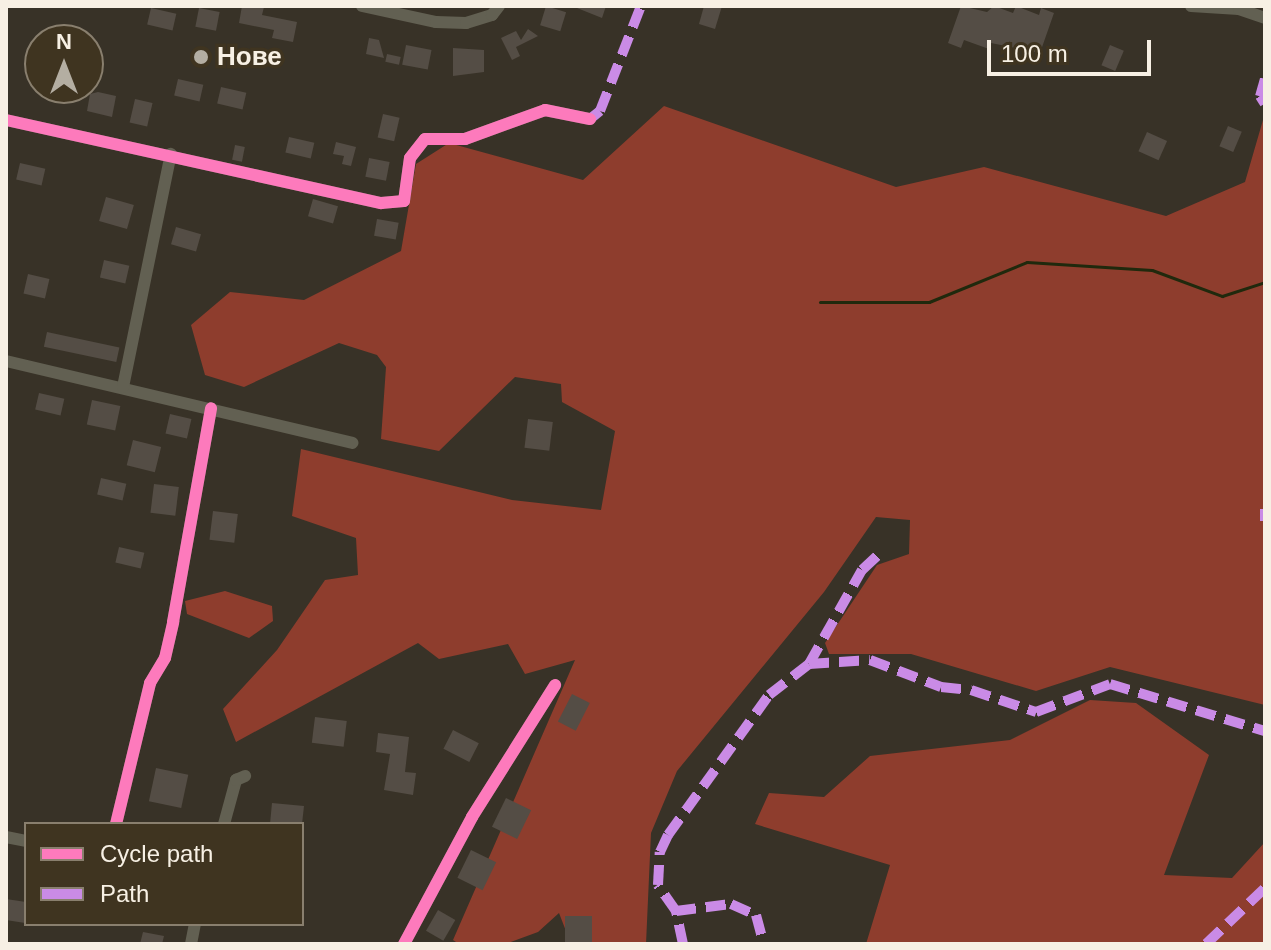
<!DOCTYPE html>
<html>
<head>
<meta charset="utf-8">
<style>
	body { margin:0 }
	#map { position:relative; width:1271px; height:950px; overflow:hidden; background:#383227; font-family:Helvetica,sans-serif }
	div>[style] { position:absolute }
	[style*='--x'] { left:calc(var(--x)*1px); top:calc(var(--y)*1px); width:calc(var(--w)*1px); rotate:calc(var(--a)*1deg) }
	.forest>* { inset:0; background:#8e3d2d }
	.stream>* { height:3px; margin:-1.5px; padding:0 1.5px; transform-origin:1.5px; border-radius:1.5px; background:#20290d }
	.building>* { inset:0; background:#544d45; transform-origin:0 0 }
	.minor>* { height:12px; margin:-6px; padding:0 6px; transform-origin:6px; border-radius:6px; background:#626052 }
	.quiet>* { height:10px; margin-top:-5px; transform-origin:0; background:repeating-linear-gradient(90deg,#ca8be6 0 20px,transparent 0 30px) }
	.cycleway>* { height:12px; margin:-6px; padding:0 6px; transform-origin:6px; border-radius:6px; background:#fd7abc }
	.dots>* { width:22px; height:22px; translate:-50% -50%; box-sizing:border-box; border:4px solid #3f3420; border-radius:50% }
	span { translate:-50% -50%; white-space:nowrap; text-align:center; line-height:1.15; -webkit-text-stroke:7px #3f3420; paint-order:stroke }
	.poi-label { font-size:26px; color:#f7f0e4; font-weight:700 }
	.left { translate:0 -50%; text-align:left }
	.frame { position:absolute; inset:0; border:8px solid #f7f0e4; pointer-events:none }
	.legend { position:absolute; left:24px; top:822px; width:280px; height:104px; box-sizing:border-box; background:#3f3420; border:2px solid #897f6e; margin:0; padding:10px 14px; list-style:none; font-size:24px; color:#f7f0e4 }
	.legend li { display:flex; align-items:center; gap:16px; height:40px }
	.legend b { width:40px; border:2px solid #897f6e }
	.north { position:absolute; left:24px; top:24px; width:80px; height:80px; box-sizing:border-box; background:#3f3420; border:2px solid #897f6e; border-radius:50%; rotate:0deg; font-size:22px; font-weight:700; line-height:32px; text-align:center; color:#f7f0e4 }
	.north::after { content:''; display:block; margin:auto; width:28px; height:36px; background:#b4aea2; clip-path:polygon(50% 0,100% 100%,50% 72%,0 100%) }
	.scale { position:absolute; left:987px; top:40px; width:164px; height:36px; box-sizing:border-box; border:4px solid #f7f0e4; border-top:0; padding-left:10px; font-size:24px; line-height:28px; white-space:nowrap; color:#f7f0e4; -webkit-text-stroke:6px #3f3420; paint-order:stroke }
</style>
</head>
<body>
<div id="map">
	<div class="forest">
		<div style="clip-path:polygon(664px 106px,896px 187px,984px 167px,1166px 216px,1245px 182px,1265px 113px,1265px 705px,1110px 667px,1036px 691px,911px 654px,829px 654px,825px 643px,877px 565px,909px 554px,910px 520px,876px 517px,824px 592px,677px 771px,651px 833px,646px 944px,571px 944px,559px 913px,538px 932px,505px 944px,459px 944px,453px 940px,575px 660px,525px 674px,508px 644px,439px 659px,418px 643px,236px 742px,223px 709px,277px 650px,325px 580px,358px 575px,356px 538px,292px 516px,301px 449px,512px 500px,601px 510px,615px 431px,562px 402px,561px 384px,515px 377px,439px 451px,381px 439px,386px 367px,377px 355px,339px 343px,244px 387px,205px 375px,191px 325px,230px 292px,304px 300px,401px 251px,416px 164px,449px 143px,583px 180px)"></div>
		<div style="clip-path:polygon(225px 591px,272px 606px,273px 621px,249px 638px,187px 614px,185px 601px)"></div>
		<div style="clip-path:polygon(1090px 700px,1136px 703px,1209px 755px,1164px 875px,1232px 878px,1265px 842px,1265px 944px,866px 944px,890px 865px,755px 824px,769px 793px,824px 797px,870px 756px,1010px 740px)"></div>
	</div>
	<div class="stream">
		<div style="--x:820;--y:302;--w:109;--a:0"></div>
		<div style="--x:929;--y:302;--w:106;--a:-22.2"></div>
		<div style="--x:1027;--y:262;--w:125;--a:3.7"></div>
		<div style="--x:1152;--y:270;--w:75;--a:20.4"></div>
		<div style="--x:1222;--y:296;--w:45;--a:-18"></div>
	</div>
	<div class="building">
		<div style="clip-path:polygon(242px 6px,264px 7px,262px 15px,297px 22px,293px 42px,272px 38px,274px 30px,239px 23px)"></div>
		<div style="left:546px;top:6px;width:21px;height:20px;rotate:17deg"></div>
		<div style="clip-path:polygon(572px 6px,606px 6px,602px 18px)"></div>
		<div style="clip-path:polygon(704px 6px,722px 6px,715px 29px,699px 24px)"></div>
		<div style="clip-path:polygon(961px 6px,987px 12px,994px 6px,1013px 13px,1016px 6px,1039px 15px,1041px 8px,1054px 13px,1040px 53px,991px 43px,989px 49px,964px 40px,961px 48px,948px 43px)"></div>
		<div style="left:151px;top:8px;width:26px;height:17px;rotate:13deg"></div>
		<div style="left:199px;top:8px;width:21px;height:19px;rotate:11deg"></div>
		<div style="clip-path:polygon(528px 29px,538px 36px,516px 47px,520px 56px,512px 60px,501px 38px,516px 31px,521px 40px)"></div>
		<div style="clip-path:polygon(369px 38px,379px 40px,384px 58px,366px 54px)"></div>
		<div style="left:406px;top:45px;width:26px;height:20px;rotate:11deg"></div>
		<div style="left:1110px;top:45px;width:15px;height:22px;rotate:23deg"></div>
		<div style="clip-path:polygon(453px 48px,484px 50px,484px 72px,453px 76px)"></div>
		<div style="left:387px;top:54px;width:14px;height:8px;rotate:12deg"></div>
		<div style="left:178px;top:79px;width:26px;height:17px;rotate:13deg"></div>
		<div style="left:221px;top:87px;width:26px;height:17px;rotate:13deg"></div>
		<div style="clip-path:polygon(98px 92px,116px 96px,112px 117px,87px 111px,90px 94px)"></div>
		<div style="left:135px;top:99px;width:18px;height:24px;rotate:13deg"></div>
		<div style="left:383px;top:114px;width:17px;height:24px;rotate:13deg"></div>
		<div style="left:1228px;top:126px;width:15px;height:22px;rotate:23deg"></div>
		<div style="left:1147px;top:132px;width:22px;height:21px;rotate:24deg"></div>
		<div style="left:289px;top:137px;width:26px;height:16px;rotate:13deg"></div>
		<div style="clip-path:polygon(336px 142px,356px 147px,351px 166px,342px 164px,344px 156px,333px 154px)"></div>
		<div style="left:235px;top:145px;width:10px;height:15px;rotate:11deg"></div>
		<div style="left:369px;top:158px;width:21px;height:19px;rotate:11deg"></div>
		<div style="left:20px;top:163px;width:26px;height:17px;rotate:13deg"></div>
		<div style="left:106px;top:197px;width:29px;height:25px;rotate:16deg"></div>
		<div style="left:313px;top:199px;width:26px;height:18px;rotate:16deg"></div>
		<div style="left:377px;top:219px;width:22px;height:17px;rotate:10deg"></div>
		<div style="left:176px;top:227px;width:26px;height:18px;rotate:16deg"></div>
		<div style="left:104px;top:260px;width:26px;height:18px;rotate:13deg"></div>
		<div style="left:28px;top:274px;width:22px;height:20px;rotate:13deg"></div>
		<div style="left:47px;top:332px;width:74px;height:15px;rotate:12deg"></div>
		<div style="left:39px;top:393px;width:26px;height:17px;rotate:13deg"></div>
		<div style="left:92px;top:400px;width:29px;height:25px;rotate:12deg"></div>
		<div style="left:170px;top:414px;width:22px;height:20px;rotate:13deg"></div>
		<div style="left:528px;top:419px;width:25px;height:29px;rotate:7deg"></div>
		<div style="left:133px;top:440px;width:29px;height:26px;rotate:14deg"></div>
		<div style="left:101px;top:478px;width:26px;height:17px;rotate:13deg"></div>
		<div style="left:154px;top:484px;width:25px;height:29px;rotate:7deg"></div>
		<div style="left:213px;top:511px;width:25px;height:29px;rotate:7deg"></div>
		<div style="left:119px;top:547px;width:26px;height:16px;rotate:13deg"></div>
		<div style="left:572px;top:694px;width:20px;height:31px;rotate:27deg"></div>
		<div style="left:315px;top:717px;width:32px;height:26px;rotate:7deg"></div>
		<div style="left:453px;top:730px;width:29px;height:21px;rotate:27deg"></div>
		<div style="clip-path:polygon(378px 733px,409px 737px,405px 772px,416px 773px,413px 795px,384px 790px,390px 754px,376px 752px)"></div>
		<div style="left:156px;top:768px;width:33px;height:34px;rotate:12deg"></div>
		<div style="left:506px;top:798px;width:28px;height:32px;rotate:26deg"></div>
		<div style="clip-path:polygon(272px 803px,304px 806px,302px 824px,270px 824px)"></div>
		<div style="left:471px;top:850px;width:28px;height:31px;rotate:26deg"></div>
		<div style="clip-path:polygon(6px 899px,26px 902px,25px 923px,6px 920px)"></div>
		<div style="left:438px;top:910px;width:20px;height:24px;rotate:30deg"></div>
		<div style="left:565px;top:916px;width:27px;height:28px"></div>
		<div style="clip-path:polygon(143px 932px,164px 936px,162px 944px,140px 944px)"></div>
	</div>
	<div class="minor">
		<div style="--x:362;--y:6;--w:76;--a:12.2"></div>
		<div style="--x:436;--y:22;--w:30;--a:2"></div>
		<div style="--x:466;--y:23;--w:27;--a:-17"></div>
		<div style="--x:492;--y:15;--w:11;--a:-52"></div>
		<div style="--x:1191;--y:6;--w:48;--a:3.6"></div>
		<div style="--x:1239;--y:9;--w:28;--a:19"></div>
		<div style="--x:6;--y:120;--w:384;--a:12.5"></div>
		<div style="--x:381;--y:203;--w:23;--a:-5"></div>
		<div style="--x:404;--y:201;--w:43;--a:-82.1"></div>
		<div style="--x:410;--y:158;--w:24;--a:-52"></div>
		<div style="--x:425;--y:139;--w:40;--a:0"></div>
		<div style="--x:465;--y:139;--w:85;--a:-19.9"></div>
		<div style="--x:545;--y:110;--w:46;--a:11.3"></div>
		<div style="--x:6;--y:361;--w:356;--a:13.3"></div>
		<div style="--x:123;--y:387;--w:238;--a:-78.4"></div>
		<div style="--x:116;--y:824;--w:145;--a:-76.4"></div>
		<div style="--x:150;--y:683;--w:29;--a:-59"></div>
		<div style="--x:165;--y:658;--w:37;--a:-77"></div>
		<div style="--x:173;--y:622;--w:217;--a:-79.9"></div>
		<div style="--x:224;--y:824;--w:46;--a:-74.7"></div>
		<div style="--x:236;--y:780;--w:10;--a:-24"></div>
		<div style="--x:6;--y:837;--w:20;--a:11"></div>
		<div style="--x:191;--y:944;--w:20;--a:-79"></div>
		<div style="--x:404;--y:944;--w:144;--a:-61.8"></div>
		<div style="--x:472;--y:817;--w:156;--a:-57.8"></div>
	</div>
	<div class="quiet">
		<div style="--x:1265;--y:79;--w:18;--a:106"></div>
		<div style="--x:1260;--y:96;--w:9;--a:58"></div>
		<div style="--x:590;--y:119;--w:13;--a:-39"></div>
		<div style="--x:600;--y:111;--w:113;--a:-68.7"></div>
		<div style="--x:1265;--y:509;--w:12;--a:90"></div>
		<div style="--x:809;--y:664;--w:108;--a:-60.6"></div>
		<div style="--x:862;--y:570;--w:26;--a:-43"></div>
		<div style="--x:676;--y:911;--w:55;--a:-7.3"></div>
		<div style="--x:731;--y:904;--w:27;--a:24"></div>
		<div style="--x:756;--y:915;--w:30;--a:75"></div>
		<div style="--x:683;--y:944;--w:34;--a:-102"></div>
		<div style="--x:676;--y:911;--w:32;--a:-125"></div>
		<div style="--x:658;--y:885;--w:33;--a:-87"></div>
		<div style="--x:660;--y:852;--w:19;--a:-65"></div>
		<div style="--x:668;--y:835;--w:173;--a:-54.2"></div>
		<div style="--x:769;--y:695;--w:51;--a:-37.8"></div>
		<div style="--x:809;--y:664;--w:61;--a:-3.8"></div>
		<div style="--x:870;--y:660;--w:76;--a:20.8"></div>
		<div style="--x:941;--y:687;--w:30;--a:6"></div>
		<div style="--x:971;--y:690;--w:69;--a:18.7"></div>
		<div style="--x:1036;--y:712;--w:79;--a:-20.7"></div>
		<div style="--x:1110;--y:684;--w:162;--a:16.9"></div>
		<div style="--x:1206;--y:944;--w:81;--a:-43.5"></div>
	</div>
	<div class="cycleway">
		<div style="--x:6;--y:120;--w:384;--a:12.5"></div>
		<div style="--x:381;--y:203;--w:23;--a:-5"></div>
		<div style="--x:404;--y:201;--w:43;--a:-82.1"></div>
		<div style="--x:410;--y:158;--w:24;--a:-52"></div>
		<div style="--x:425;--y:139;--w:40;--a:0"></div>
		<div style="--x:465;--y:139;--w:85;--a:-19.9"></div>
		<div style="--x:545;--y:110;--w:46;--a:11.3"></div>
		<div style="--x:116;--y:824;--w:145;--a:-76.4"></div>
		<div style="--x:150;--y:683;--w:29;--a:-59"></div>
		<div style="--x:165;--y:658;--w:37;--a:-77"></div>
		<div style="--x:173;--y:622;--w:217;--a:-79.9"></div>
		<div style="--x:404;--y:944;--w:144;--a:-61.8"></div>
		<div style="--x:472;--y:817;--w:156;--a:-57.8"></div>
	</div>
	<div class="dots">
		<div style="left:201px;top:57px;background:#b4aea2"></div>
	</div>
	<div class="poi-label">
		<span class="left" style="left:217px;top:57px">Нове</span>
	</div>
	<div class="frame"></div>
	<ul class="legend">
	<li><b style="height:10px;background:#fd7abc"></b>Cycle path</li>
	<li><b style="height:10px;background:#ca8be6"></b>Path</li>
	</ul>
	<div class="north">N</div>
	<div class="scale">100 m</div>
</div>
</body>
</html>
